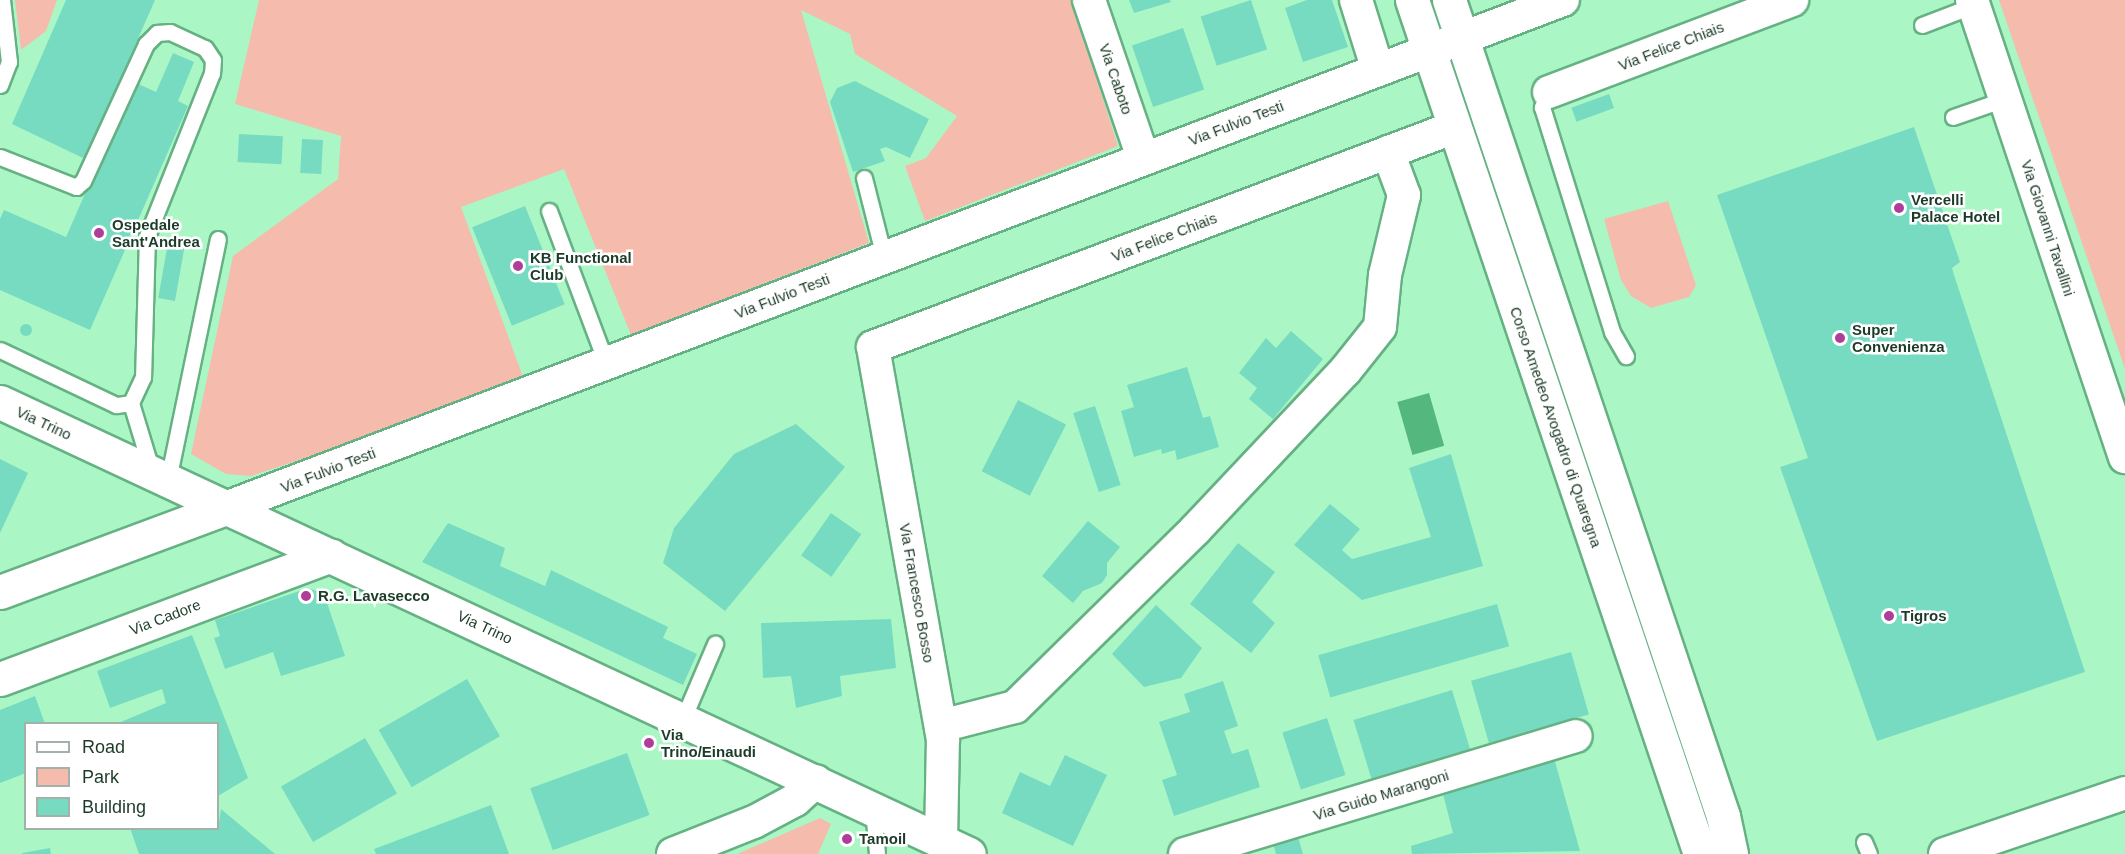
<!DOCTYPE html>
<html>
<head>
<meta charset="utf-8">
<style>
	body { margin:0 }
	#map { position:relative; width:2125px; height:854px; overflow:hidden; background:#aaf7c5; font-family:Helvetica,sans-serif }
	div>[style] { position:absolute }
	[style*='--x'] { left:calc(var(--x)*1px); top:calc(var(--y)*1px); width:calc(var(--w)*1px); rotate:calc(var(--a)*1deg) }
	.green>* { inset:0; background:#f5bcad }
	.water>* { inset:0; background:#54b77d; transform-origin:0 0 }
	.building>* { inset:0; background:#77dbc2; transform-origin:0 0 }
	.round { border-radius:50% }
	.roads { filter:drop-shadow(2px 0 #66b183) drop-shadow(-2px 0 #66b183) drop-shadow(0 2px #66b183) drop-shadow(0 -2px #66b183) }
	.service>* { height:15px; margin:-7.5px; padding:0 7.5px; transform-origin:7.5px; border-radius:7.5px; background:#fff }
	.minor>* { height:32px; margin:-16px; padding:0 16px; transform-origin:16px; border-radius:16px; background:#fff }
	.tertiary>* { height:33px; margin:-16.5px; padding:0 16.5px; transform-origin:16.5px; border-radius:16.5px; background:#fff }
	.secondary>* { height:33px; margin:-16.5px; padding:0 16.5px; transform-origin:16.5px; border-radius:16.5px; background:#fff }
	.dots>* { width:16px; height:16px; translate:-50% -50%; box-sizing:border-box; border:3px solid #fff; border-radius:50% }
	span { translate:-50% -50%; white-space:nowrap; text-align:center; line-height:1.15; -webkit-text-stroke:5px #fff; paint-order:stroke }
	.street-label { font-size:15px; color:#1c3b28 }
	.poi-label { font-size:15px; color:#1c3b28; font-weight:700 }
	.left { translate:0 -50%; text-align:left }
	.legend { position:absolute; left:24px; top:722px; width:195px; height:108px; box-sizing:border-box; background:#fff; border:2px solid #a4b1a9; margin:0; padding:8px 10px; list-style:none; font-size:18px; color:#1c3b28 }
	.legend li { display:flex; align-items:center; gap:12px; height:30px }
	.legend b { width:30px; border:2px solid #a4b1a9 }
</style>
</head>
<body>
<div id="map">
	<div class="green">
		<div style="clip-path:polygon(15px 0,57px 0,46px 31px,21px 50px)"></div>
		<div style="clip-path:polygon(259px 0,1071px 0,1118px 146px,925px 221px,905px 166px,926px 158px,957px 116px,855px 54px,850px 34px,801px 10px,869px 243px,631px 335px,564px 169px,461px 207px,523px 377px,386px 431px,251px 476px,226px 474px,191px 454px,233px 256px,338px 179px,341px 136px,235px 104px)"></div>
		<div style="clip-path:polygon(1999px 0,2125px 0,2125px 369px)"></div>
		<div style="clip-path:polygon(1668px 201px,1696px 285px,1689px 297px,1651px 308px,1631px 296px,1621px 280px,1604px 219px)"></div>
		<div style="clip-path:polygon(820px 818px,831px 824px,818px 854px,737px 854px)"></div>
	</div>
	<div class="water">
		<div style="left:1429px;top:393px;width:55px;height:33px;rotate:74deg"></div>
	</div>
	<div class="building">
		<div style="clip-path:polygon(66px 0,155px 0,85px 159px,12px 124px)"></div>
		<div style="clip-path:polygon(1129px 0,1170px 0,1171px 2px,1134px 13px)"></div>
		<div style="left:1251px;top:0;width:52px;height:53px;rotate:72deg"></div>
		<div style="clip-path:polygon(1307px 0,1332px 0,1348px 47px,1303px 62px,1285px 8px)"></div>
		<div style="left:1183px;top:28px;width:65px;height:54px;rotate:71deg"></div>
		<div style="clip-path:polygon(173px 53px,194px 62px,178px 101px,188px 106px,90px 330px,0 290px,0 219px,4px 210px,66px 237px,134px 82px,156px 92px)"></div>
		<div style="clip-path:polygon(855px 81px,929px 119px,910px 158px,886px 147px,880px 149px,885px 161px,853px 172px,830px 102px,837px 88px)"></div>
		<div style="left:1609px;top:94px;width:15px;height:40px;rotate:70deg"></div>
		<div style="clip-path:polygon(1914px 127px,1960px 262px,1952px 268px,1954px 275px,2085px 672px,1877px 741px,1780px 467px,1808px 458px,1717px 195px)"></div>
		<div style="left:239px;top:134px;width:44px;height:28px;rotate:3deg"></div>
		<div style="left:302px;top:139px;width:21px;height:34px;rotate:3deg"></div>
		<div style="left:525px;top:206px;width:106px;height:57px;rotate:68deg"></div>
		<div style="left:169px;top:237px;width:17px;height:62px;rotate:10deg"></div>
		<div class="round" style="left:20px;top:324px;width:12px;height:12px"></div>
		<div style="clip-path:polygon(1291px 331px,1323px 359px,1273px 419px,1249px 399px,1257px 388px,1239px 373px,1266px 338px,1276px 348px)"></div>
		<div style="clip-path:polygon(1187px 367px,1203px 418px,1210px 416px,1219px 447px,1177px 460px,1175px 450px,1162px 454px,1161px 449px,1134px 457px,1121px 411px,1134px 407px,1127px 385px)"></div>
		<div style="left:1018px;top:400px;width:54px;height:80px;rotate:27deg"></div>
		<div style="left:1095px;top:406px;width:83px;height:23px;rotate:72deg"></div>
		<div style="clip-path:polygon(796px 424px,845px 467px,725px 611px,663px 563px,674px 528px,734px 454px)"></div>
		<div style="clip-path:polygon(1451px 454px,1483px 566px,1362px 600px,1294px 545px,1330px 504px,1360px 529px,1342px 550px,1352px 559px,1431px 537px,1409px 468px)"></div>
		<div style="clip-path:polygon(0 459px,28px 473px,0 533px)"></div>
		<div style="left:831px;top:513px;width:37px;height:52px;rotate:35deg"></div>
		<div style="clip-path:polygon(1088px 521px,1120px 547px,1107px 563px,1107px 575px,1102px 583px,1083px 591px,1073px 603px,1042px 576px)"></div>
		<div style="clip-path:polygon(448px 523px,505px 548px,500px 566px,545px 586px,551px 570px,668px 627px,663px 638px,697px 654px,683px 685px,422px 562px)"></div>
		<div style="clip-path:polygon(1238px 543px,1275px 572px,1252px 602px,1275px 623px,1251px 653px,1190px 604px)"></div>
		<div style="clip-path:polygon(308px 588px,324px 594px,345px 656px,281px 676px,273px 652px,225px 669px,214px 638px,220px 636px,215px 620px)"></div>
		<div style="left:1497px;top:604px;width:44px;height:186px;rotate:74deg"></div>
		<div style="clip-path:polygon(1156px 605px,1202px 648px,1181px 678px,1144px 687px,1112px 654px)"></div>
		<div style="clip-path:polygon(891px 619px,896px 668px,840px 676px,842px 696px,796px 708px,791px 676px,763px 678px,761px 623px)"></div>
		<div style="clip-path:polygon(192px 635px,248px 778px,218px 796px,218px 724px,116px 724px,166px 703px,162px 689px,110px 708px,97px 671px)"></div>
		<div style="left:1571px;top:652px;width:65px;height:104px;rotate:74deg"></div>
		<div style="left:467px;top:679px;width:66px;height:102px;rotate:60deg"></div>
		<div style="clip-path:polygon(1223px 681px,1238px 726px,1224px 731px,1232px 754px,1248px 749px,1260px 787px,1174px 816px,1162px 780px,1177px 775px,1159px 722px,1190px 712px,1184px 694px)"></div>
		<div style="left:1452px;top:690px;width:62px;height:103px;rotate:73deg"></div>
		<div style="clip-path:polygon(35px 696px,45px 724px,26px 724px,26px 773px,0 783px,0 710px)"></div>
		<div style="left:1327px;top:718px;width:60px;height:47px;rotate:72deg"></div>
		<div style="left:365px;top:738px;width:64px;height:97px;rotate:60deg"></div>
		<div style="left:627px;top:753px;width:66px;height:103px;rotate:70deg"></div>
		<div style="clip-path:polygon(1065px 755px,1107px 775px,1073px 846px,1002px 813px,1020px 772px,1050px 786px)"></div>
		<div style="clip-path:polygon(1554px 758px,1580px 851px,1412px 854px,1411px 846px,1453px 833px,1442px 790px)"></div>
		<div style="clip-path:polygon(491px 805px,509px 854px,376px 854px,374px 849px)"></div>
		<div style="clip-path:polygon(221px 809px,275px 854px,139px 854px,130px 828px,218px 828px)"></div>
		<div style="clip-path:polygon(1297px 833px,1303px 854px,1276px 854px,1272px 840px)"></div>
		<div style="clip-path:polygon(50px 848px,51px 854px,22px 854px,22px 853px)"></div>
	</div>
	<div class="roads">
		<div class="service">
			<div style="--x:1922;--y:25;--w:56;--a:-21"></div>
			<div style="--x:0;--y:85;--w:25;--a:-69"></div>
			<div style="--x:9;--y:62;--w:62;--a:-96.4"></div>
			<div style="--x:1549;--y:92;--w:17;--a:115"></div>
			<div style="--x:1542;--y:107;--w:236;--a:72.7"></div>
			<div style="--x:1612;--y:332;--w:28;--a:60"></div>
			<div style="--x:1953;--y:117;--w:55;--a:-19.1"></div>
			<div style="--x:0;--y:157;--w:82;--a:21.5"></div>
			<div style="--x:76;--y:187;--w:9;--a:-41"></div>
			<div style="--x:83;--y:181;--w:151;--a:-65.3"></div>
			<div style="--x:146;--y:44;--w:16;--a:-45"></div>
			<div style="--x:157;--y:33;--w:13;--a:-4"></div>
			<div style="--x:170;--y:32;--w:38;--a:25"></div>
			<div style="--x:205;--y:48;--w:14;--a:56"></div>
			<div style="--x:213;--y:60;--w:13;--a:94"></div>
			<div style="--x:212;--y:73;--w:175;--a:111.7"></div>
			<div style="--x:147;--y:236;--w:141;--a:91.6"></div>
			<div style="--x:143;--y:377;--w:29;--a:115"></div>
			<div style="--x:131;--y:403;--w:15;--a:172"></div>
			<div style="--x:116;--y:405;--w:128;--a:-154.6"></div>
			<div style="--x:864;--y:178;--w:81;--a:75.8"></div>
			<div style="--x:549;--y:211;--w:162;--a:69.4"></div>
			<div style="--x:131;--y:403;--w:69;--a:73.1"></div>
			<div style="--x:168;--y:480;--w:246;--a:-78.3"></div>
			<div style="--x:683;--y:719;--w:82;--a:-66.9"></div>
			<div style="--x:873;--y:808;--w:46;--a:85"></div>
			<div style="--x:1864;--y:842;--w:13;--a:67"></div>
		</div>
		<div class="minor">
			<div style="--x:1089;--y:0;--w:167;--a:71.1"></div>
			<div style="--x:1356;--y:0;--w:73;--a:72.6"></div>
			<div style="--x:1972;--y:0;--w:482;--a:71.5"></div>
			<div style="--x:1549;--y:92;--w:260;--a:-20.7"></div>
			<div style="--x:228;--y:507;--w:1428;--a:-20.8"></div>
			<div style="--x:941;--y:726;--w:76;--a:-14.4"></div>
			<div style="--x:1015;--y:707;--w:252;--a:-44.5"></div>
			<div style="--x:1195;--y:530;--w:219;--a:-46.7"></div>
			<div style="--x:1345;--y:371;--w:56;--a:-51.5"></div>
			<div style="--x:1380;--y:327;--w:52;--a:-84.5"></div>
			<div style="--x:1385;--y:275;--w:82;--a:-76.6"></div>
			<div style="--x:1404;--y:195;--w:46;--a:-110.4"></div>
			<div style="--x:941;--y:841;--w:101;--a:-88.9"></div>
			<div style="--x:943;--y:740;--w:399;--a:-100.1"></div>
			<div style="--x:873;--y:347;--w:622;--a:-20.71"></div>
			<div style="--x:673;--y:854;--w:87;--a:-21.6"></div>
			<div style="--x:754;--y:822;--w:47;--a:-28.2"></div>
			<div style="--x:795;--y:800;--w:28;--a:-42"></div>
			<div style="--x:1185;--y:854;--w:408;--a:-16.8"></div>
			<div style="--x:1945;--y:854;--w:190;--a:-18.7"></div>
		</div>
		<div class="tertiary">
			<div style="--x:0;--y:592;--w:243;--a:-20.4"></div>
			<div style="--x:0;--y:679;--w:353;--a:-20.5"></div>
		</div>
		<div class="secondary">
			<div style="--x:1412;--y:0;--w:901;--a:71.36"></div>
			<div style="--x:1449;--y:0;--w:861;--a:71.44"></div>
			<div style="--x:1723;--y:816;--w:39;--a:78"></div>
			<div style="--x:0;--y:402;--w:1069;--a:25.01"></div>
		</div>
	</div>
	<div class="dots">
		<div style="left:1899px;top:208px;background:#ae3e9a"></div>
		<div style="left:99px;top:233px;background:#ae3e9a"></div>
		<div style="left:518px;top:266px;background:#ae3e9a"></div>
		<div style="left:1840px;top:338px;background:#ae3e9a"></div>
		<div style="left:306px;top:596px;background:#ae3e9a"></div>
		<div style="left:1889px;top:616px;background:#ae3e9a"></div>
		<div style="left:649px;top:743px;background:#ae3e9a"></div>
		<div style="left:847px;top:839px;background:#ae3e9a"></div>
	</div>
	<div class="street-label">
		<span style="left:1671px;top:46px;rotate:-21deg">Via Felice Chiais</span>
		<span style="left:1116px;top:79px;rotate:71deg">Via Caboto</span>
		<span style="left:1236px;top:123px;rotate:-21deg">Via Fulvio Testi</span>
		<span style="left:2048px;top:228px;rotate:72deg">Via Giovanni Tavallini</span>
		<span style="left:1164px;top:237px;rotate:-21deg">Via Felice Chiais</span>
		<span style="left:782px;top:296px;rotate:-21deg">Via Fulvio Testi</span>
		<span style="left:44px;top:423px;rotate:25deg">Via Trino</span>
		<span style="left:1556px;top:427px;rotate:71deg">Corso Amedeo Avogadro di Quaregna</span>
		<span style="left:328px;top:470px;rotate:-21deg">Via Fulvio Testi</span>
		<span style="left:917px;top:593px;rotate:80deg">Via Francesco Bosso</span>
		<span style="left:165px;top:617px;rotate:-21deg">Via Cadore</span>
		<span style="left:485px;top:627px;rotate:25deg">Via Trino</span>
		<span style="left:1381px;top:795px;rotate:-17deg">Via Guido Marangoni</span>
	</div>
	<div class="poi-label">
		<span class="left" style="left:1911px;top:208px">Vercelli<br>Palace Hotel</span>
		<span class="left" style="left:112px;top:233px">Ospedale<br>Sant'Andrea</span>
		<span class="left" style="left:530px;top:266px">KB Functional<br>Club</span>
		<span class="left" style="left:1852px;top:338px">Super<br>Convenienza</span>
		<span class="left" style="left:318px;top:596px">R.G. Lavasecco</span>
		<span class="left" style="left:1901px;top:616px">Tigros</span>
		<span class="left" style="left:661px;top:743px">Via<br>Trino/Einaudi</span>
		<span class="left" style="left:859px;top:839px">Tamoil</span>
	</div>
	<ul class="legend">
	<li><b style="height:8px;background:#fff"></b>Road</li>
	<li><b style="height:16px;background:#f5bcad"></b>Park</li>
	<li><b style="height:16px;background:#77dbc2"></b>Building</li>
	</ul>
</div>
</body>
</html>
